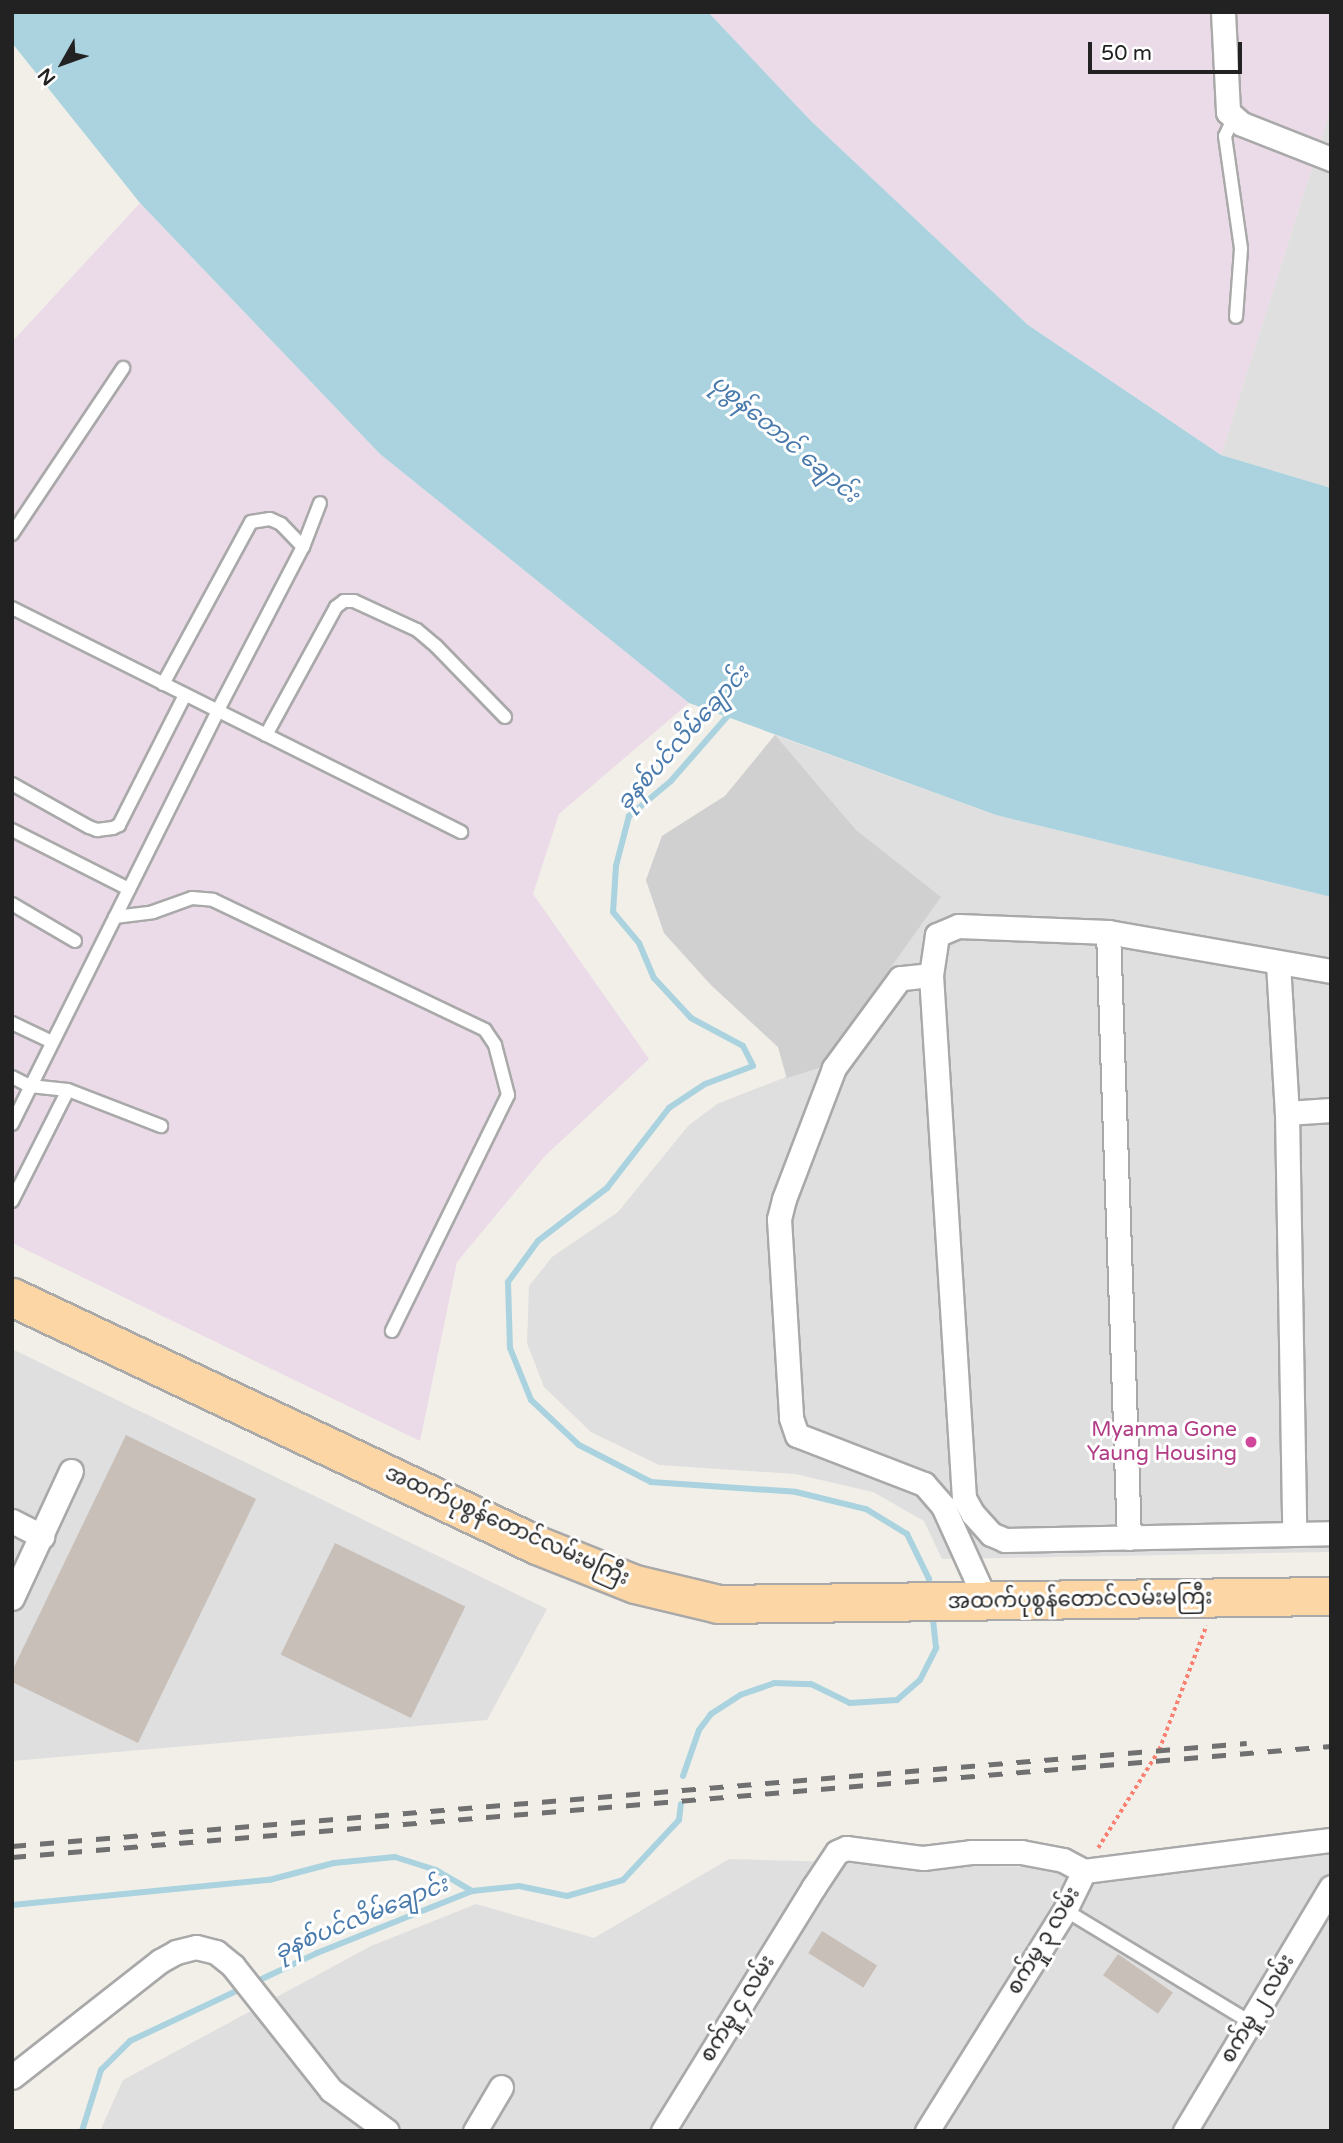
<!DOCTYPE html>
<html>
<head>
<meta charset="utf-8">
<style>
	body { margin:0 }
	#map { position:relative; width:1343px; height:2143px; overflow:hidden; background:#f2efe9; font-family:"Varela Round","Noto Sans Myanmar",sans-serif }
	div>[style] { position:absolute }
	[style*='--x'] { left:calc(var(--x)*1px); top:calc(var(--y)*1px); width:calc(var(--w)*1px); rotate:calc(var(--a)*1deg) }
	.residential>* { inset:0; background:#e0dfdf }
	.industrial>* { inset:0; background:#ebdbe8 }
	.religious>* { inset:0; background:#d0d0d0 }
	.water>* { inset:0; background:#aad3df }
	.stream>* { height:6px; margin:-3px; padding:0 3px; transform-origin:3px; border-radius:3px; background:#aad3df }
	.building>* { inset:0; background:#c7bfb8; transform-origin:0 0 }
	.path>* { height:3.5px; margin-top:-1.75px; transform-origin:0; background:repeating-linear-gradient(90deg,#fa8072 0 3.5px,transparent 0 7px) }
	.roads { filter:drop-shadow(2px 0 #a9a9a9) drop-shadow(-2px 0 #a9a9a9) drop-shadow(0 2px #a9a9a9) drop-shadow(0 -2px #a9a9a9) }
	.lane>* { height:12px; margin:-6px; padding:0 6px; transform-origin:6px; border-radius:6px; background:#fff }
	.street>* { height:23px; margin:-11.5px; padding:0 11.5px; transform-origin:11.5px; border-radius:11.5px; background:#fff }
	.primary>* { height:37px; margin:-18.5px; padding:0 18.5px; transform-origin:18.5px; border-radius:18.5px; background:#fcd6a4 }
	.rail>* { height:5px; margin-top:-2.5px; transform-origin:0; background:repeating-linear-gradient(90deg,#707070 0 14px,transparent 0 28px) }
	.dots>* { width:19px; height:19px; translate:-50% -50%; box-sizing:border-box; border:4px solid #fff; border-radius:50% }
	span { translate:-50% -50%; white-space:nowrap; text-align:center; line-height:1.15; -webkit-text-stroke:6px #fff; paint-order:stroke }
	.hotel-label { font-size:21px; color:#b23c85 }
	.right { translate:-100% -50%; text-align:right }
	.street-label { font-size:21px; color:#222 }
	.water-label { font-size:23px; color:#4a7aab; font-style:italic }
	.frame { position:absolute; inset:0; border:14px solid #222; pointer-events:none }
	.north { position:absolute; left:28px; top:28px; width:70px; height:70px; -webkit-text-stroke:5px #fff; paint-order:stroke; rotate:230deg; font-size:19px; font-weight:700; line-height:28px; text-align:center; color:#222 }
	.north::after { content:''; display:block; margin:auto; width:24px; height:32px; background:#222; clip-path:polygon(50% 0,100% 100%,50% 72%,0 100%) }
	.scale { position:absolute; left:1088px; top:42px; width:154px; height:32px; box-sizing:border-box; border:4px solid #222; border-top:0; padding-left:9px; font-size:21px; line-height:24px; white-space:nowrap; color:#222; -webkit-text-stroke:5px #fff; paint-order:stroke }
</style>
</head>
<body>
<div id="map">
	<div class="residential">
		<div style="clip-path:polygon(1331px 108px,1331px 488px,1221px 455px)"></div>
		<div style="clip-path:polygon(775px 735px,996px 815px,1331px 897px,1331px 1552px,942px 1559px,924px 1521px,873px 1492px,795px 1474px,659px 1465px,591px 1432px,544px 1387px,527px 1343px,529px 1286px,552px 1257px,618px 1212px,688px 1126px,717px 1104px,786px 1077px,778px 1047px,711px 985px,664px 933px,646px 880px,662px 836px,725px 796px)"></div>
		<div style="clip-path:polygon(12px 1349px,547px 1609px,487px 1720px,12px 1761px)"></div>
		<div style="clip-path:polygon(1331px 1835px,1331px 2131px,100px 2131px,123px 2080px,371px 1946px,476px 1904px,594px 1938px,729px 1859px,1062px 1868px)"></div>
	</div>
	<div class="industrial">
		<div style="clip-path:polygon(708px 12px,1331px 12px,1331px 108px,1221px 455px,1028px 325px,811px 121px)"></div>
		<div style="clip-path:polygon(140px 203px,380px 454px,689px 703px,559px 814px,533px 894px,649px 1059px,545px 1156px,457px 1262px,420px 1441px,12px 1243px,12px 342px)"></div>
	</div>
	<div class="religious">
		<div style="clip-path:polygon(775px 735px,856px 830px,941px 897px,819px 1068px,787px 1078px,778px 1047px,711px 985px,664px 933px,646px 880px,662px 836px,725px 796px)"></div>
	</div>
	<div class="water">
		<div style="clip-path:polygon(12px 12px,708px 12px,811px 121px,1028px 325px,1221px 455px,1331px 488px,1331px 897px,996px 815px,689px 703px,380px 454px,140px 203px,12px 43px)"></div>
	</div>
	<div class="stream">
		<div style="--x:732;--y:711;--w:93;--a:131.1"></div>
		<div style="--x:671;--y:781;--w:55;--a:140.2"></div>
		<div style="--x:629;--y:816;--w:52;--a:104.6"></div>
		<div style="--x:616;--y:866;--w:46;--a:93.7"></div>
		<div style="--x:613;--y:912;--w:40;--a:50"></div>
		<div style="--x:639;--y:943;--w:38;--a:67"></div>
		<div style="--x:654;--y:978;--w:54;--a:47.2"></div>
		<div style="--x:691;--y:1018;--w:59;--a:28.3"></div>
		<div style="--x:743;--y:1046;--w:22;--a:63"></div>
		<div style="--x:753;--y:1066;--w:51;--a:159.4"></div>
		<div style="--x:705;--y:1084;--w:43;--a:146.3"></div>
		<div style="--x:669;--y:1108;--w:101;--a:127.8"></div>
		<div style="--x:607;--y:1188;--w:87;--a:142.5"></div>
		<div style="--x:538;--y:1241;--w:51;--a:126.2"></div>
		<div style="--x:508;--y:1282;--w:66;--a:88.3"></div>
		<div style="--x:510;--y:1348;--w:56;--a:68"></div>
		<div style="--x:531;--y:1400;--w:66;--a:43.2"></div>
		<div style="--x:579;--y:1445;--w:81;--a:27.2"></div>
		<div style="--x:651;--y:1482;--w:145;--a:3.9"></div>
		<div style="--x:796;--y:1492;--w:72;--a:13.7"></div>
		<div style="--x:866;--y:1509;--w:48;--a:31.4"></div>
		<div style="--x:907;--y:1534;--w:50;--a:63.9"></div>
		<div style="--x:929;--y:1579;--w:12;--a:85"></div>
		<div style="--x:683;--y:1776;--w:49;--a:-70.8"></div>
		<div style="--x:699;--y:1730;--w:20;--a:-53"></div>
		<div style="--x:711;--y:1714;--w:35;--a:-33"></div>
		<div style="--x:740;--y:1695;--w:36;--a:-19"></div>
		<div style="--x:774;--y:1683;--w:37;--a:2"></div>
		<div style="--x:811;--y:1684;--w:43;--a:26"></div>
		<div style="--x:850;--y:1703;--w:47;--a:-3.7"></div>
		<div style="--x:897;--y:1700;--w:30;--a:-41"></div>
		<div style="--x:920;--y:1680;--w:36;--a:-63"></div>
		<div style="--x:936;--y:1648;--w:36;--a:-96"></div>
		<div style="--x:12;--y:1905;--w:258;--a:-5.6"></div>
		<div style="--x:269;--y:1880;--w:67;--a:-14.7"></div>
		<div style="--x:334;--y:1863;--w:61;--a:-5.6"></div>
		<div style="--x:395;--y:1857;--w:43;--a:17.6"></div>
		<div style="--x:436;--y:1870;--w:42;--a:30.3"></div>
		<div style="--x:82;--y:2131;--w:64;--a:-72.7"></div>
		<div style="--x:101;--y:2070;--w:41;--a:-45"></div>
		<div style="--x:130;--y:2041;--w:207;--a:-25.2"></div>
		<div style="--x:317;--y:1953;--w:167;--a:-21.8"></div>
		<div style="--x:472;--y:1891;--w:47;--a:-6.1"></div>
		<div style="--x:519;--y:1886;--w:49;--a:11.8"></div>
		<div style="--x:567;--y:1896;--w:58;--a:-15.9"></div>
		<div style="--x:623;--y:1880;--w:82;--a:-47"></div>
		<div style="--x:679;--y:1820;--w:16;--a:-83"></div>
	</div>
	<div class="building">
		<div style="clip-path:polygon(126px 1435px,256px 1499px,138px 1743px,12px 1682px,12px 1671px)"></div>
		<div style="left:335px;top:1543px;width:145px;height:124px;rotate:26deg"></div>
		<div style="left:822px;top:1931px;width:65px;height:26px;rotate:32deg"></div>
		<div style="left:1118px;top:1954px;width:67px;height:26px;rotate:35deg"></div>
	</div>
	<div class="path">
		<div style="--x:1098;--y:1848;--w:115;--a:-58.1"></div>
		<div style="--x:1159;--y:1750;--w:133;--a:-69.2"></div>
	</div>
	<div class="roads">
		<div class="lane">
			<div style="--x:1233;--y:119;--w:19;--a:115"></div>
			<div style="--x:1225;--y:136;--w:114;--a:81.9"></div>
			<div style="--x:1241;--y:249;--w:68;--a:94.2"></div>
			<div style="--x:12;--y:534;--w:200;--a:-56.2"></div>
			<div style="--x:12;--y:608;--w:502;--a:26.51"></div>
			<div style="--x:163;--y:684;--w:184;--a:-61.5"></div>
			<div style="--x:251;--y:522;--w:19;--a:-9"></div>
			<div style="--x:270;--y:519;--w:12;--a:24"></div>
			<div style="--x:281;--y:524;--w:32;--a:46"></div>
			<div style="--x:266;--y:735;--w:146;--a:-61.3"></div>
			<div style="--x:336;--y:607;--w:10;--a:-37"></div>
			<div style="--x:344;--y:601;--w:10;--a:0"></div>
			<div style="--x:354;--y:601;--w:69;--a:24.7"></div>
			<div style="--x:417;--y:630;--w:25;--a:40"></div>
			<div style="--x:436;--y:646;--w:99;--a:45.8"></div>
			<div style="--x:12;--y:784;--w:88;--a:29.2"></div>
			<div style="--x:89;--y:827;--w:9;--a:21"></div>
			<div style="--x:97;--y:830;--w:16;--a:-7"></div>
			<div style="--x:113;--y:828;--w:7;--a:-27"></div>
			<div style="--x:119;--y:825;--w:146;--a:-63.1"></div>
			<div style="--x:12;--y:830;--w:131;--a:26.8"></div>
			<div style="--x:12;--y:904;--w:73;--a:30.4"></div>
			<div style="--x:115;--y:917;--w:38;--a:-7"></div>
			<div style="--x:153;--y:912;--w:41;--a:-19.7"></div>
			<div style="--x:192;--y:898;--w:21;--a:5"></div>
			<div style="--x:213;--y:900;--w:301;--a:25.5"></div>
			<div style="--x:485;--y:1030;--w:18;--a:56"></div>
			<div style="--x:495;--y:1045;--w:52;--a:75.4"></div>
			<div style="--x:508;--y:1095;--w:263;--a:116.2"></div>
			<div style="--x:12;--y:1023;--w:44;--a:25.4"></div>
			<div style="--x:12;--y:1077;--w:20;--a:27"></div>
			<div style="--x:30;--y:1086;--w:38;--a:6"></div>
			<div style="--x:68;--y:1090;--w:100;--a:21.2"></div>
			<div style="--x:12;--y:1124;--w:462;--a:-63.5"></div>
			<div style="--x:218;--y:710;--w:184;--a:-62.5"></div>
			<div style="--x:303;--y:547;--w:47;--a:-68.9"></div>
			<div style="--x:12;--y:1201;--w:124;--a:-63.2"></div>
			<div style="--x:1065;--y:1910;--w:216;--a:31.2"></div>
		</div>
		<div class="street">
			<div style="--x:1223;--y:12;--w:100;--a:87.1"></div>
			<div style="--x:1228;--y:112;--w:18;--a:41"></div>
			<div style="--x:1242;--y:124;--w:96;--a:21.5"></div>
			<div style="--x:1108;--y:932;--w:606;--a:88.02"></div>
			<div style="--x:1278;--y:963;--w:150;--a:86.6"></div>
			<div style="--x:1287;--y:1113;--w:421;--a:89"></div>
			<div style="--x:1331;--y:971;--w:226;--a:-170.1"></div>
			<div style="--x:1108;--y:932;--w:150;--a:-177.7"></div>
			<div style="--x:958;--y:926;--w:23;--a:157"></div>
			<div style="--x:937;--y:935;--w:40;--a:98.5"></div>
			<div style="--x:931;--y:975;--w:524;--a:86.39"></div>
			<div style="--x:964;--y:1498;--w:18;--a:61"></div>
			<div style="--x:973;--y:1514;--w:27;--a:48"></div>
			<div style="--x:991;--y:1534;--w:15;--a:23"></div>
			<div style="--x:1005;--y:1540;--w:326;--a:-1.2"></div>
			<div style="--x:931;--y:975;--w:31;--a:174"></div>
			<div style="--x:900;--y:978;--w:112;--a:126.3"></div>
			<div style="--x:834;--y:1068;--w:140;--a:110.9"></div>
			<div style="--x:784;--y:1199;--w:21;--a:104"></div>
			<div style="--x:779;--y:1219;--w:199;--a:86.5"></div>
			<div style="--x:791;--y:1418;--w:18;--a:71"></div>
			<div style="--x:797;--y:1435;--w:136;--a:21.1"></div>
			<div style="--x:924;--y:1484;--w:29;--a:49"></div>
			<div style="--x:943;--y:1506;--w:107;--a:65.6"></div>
			<div style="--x:1287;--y:1113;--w:44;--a:-3.9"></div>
			<div style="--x:12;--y:1521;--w:34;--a:27"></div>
			<div style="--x:12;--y:1598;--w:140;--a:-65.1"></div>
			<div style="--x:12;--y:2077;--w:188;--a:-38.1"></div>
			<div style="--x:160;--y:1961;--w:18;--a:-29"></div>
			<div style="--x:176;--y:1952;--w:21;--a:-14"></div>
			<div style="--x:196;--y:1947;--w:21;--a:14"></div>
			<div style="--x:216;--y:1952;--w:22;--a:39"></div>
			<div style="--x:233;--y:1966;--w:158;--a:51.7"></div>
			<div style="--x:331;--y:2090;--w:69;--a:36.2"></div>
			<div style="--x:475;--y:2131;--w:51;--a:-59.4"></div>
			<div style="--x:663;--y:2131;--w:286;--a:-58.3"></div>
			<div style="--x:813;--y:1888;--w:43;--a:-56.3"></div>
			<div style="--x:837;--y:1852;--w:10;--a:-24"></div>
			<div style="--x:846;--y:1848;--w:78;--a:7.4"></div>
			<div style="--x:923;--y:1858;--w:48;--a:-7.1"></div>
			<div style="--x:971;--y:1852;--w:50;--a:0"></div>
			<div style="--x:1021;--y:1852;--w:43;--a:10.8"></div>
			<div style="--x:1063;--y:1860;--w:24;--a:28"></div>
			<div style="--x:1084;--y:1871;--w:249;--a:-7.2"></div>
			<div style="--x:927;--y:2131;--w:261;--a:-58"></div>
			<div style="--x:1065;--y:1910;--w:43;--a:-64"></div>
			<div style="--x:1185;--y:2131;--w:284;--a:-59.1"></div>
		</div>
		<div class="primary">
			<div style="--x:12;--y:1297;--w:581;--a:25.29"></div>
			<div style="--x:537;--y:1545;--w:105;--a:21.7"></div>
			<div style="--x:635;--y:1584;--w:85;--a:13.5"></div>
			<div style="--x:718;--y:1604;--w:613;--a:-0.75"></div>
		</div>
	</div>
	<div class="rail">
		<div style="--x:12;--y:1846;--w:1239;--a:-4.77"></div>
		<div style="--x:12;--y:1857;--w:1324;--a:-4.81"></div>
	</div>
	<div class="dots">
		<div style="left:1251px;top:1442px;background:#d1479c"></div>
	</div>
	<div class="hotel-label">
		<span class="right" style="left:1237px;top:1442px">Myanma Gone<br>Yaung Housing</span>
	</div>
	<div class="street-label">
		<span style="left:507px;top:1526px;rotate:24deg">အထက်ပုစွန်တောင်လမ်းမကြီး</span>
		<span style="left:1080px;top:1600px;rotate:-1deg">အထက်ပုစွန်တောင်လမ်းမကြီး</span>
		<span style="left:1044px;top:1941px;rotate:-59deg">စက်မှု ၃ လမ်း</span>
		<span style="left:738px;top:2009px;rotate:-58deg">စက်မှု ၄ လမ်း</span>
		<span style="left:1258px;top:2009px;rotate:-59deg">စက်မှု ၂ လမ်း</span>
	</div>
	<div class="water-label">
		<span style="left:785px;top:439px;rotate:40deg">ပုစွန်တောင် ချောင်း</span>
		<span style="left:683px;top:738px;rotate:-48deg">ခုနစ်ပင်လိမ်ချောင်း</span>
		<span style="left:361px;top:1918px;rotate:-22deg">ခုနစ်ပင်လိမ်ချောင်း</span>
	</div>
	<div class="frame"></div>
	<div class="north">N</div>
	<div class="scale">50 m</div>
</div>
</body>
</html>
